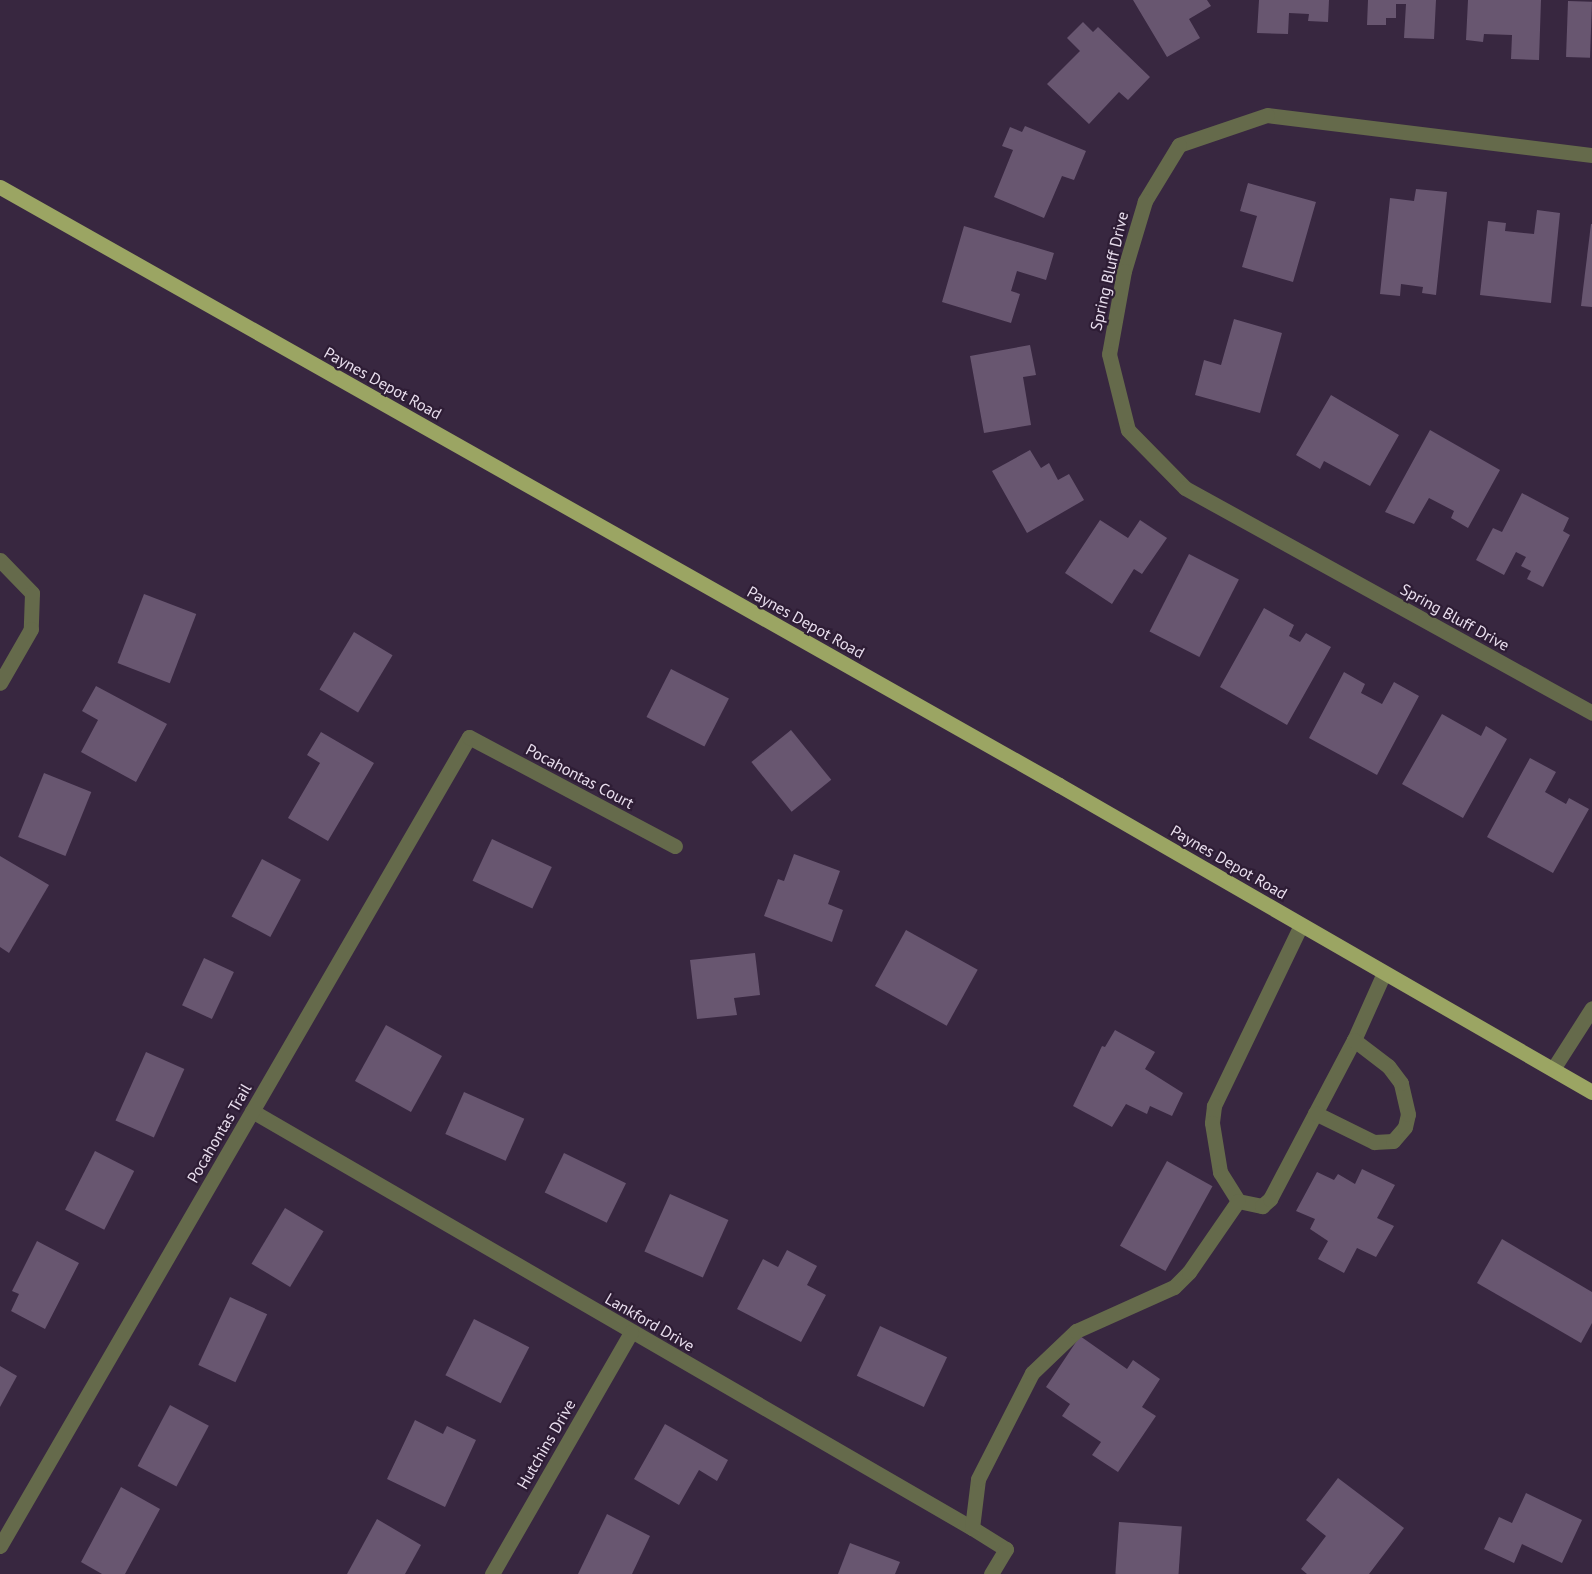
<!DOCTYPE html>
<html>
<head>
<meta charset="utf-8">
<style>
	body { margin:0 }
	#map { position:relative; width:1592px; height:1574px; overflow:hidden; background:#382740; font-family:"PT Sans",sans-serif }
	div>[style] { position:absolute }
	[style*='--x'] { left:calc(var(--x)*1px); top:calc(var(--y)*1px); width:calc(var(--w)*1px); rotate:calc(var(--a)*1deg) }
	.building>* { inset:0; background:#685670; transform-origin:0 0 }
	.minor>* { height:15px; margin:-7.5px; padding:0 7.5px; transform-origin:7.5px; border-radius:7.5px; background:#656a4b }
	.major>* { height:15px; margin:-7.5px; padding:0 7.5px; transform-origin:7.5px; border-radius:7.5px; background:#9ba563 }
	span { translate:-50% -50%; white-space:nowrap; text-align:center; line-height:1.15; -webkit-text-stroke:4.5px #2e1d35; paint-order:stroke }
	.street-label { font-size:16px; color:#e9deee }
</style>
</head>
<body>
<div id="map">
	<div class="building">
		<div style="clip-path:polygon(1133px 0,1207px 0,1211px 6px,1189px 19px,1200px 38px,1167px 57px)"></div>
		<div style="clip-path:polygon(1259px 0,1329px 0,1328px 22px,1308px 21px,1309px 14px,1289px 13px,1288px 34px,1257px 33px)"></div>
		<div style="clip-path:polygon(1368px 0,1436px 0,1434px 39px,1404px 38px,1406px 4px,1396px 4px,1396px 18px,1386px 18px,1386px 25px,1367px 25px)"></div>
		<div style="clip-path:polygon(1468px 0,1541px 0,1539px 60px,1511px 59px,1512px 35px,1484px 34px,1483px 42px,1466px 40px)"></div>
		<div style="left:1568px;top:1px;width:24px;height:56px;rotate:2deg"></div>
		<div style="clip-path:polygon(1083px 22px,1093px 32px,1098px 27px,1150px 77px,1128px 100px,1119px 92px,1089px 124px,1047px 84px,1080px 51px,1067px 38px)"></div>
		<div style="clip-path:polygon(1025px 126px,1086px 151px,1074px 180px,1062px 176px,1044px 218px,994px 197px,1013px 150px,1002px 146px,1010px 127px,1022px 132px)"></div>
		<div style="clip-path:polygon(1248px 183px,1316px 202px,1293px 282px,1242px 267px,1257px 216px,1240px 211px)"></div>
		<div style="clip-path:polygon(1416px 189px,1447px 192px,1436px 295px,1422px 293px,1423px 287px,1401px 284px,1400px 296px,1380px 294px,1390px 198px,1414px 201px)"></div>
		<div style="clip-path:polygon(1537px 210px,1560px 213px,1551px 303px,1480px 295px,1488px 221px,1506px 223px,1505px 231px,1534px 234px)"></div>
		<div style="clip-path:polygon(1591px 224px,1592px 224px,1592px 307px,1581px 306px)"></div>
		<div style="clip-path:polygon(964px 226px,1054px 253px,1046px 280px,1017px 271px,1011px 291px,1020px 294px,1011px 323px,942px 302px)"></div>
		<div style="clip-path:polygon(1234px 319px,1282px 333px,1260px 413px,1195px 395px,1204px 360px,1221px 365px)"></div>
		<div style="clip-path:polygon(1030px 345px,1036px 375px,1023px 377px,1031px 425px,984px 433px,970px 356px)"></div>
		<div style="clip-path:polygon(1331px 395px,1399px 435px,1370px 486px,1324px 461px,1320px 469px,1296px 455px)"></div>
		<div style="clip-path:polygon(1430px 430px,1500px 470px,1468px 528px,1451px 518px,1454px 511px,1429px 498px,1414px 524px,1385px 512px)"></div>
		<div style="clip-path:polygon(1030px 450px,1041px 468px,1049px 463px,1058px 480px,1069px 474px,1084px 500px,1027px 533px,992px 471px)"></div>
		<div style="clip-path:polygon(1522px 493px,1569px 518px,1563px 531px,1570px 535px,1543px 587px,1527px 579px,1531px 571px,1521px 566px,1526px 557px,1516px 552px,1504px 575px,1476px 560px,1493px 528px,1502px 532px)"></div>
		<div style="clip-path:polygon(1100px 520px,1128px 538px,1140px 520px,1167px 538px,1142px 574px,1134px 569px,1112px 604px,1065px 573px)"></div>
		<div style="left:1189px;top:554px;width:56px;height:87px;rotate:27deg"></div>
		<div style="left:144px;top:594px;width:56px;height:74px;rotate:21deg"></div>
		<div style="clip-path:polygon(1264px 608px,1294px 625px,1289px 636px,1300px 642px,1306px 633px,1331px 647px,1287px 725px,1220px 687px)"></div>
		<div style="left:354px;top:632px;width:45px;height:67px;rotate:31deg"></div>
		<div style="left:671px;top:669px;width:65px;height:54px;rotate:27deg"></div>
		<div style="clip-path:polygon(1344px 672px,1365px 684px,1361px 693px,1382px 704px,1394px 682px,1419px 696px,1377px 775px,1309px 738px)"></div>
		<div style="clip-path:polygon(96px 686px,167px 724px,136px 782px,81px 752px,98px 720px,82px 711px)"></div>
		<div style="clip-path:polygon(1442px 714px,1481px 736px,1486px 726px,1507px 739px,1463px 818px,1402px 784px)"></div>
		<div style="left:791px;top:730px;width:64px;height:51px;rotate:51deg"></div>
		<div style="clip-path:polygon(321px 732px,374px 763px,328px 841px,288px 818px,320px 763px,307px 755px)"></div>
		<div style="clip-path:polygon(1530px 758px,1556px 772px,1545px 792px,1566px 804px,1569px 798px,1589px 809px,1553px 873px,1487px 837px)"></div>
		<div style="left:44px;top:773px;width:51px;height:69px;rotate:22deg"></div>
		<div style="left:492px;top:839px;width:66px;height:46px;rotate:25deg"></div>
		<div style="clip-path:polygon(794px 854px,840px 871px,828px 904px,843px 910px,832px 942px,764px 916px,778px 879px,784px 881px)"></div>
		<div style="clip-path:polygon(0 856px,49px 885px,9px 953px,0 947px)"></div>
		<div style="left:262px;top:859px;width:44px;height:65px;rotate:28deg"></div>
		<div style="left:906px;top:930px;width:82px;height:64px;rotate:29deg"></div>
		<div style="clip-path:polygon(755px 953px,760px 995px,734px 998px,737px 1015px,697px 1019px,690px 960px)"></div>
		<div style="left:204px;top:958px;width:33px;height:52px;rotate:25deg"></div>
		<div style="left:386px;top:1025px;width:64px;height:64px;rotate:29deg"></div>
		<div style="clip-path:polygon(1115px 1030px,1155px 1052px,1145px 1069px,1183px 1093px,1172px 1116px,1150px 1106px,1147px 1114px,1126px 1104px,1112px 1127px,1073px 1106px,1102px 1046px,1105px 1047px)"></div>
		<div style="left:146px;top:1052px;width:42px;height:75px;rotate:24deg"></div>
		<div style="left:464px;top:1092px;width:66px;height:46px;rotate:24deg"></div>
		<div style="left:95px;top:1151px;width:44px;height:66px;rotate:27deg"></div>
		<div style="left:564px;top:1153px;width:69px;height:44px;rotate:26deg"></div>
		<div style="left:1167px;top:1161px;width:52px;height:97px;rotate:29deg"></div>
		<div style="clip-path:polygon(1362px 1169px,1395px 1185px,1377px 1218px,1394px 1226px,1376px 1257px,1357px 1248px,1344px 1273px,1318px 1259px,1328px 1241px,1310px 1229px,1315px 1219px,1296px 1211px,1317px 1172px,1334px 1180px,1338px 1174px,1355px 1184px)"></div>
		<div style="left:670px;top:1194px;width:64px;height:63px;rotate:24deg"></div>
		<div style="left:285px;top:1208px;width:45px;height:65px;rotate:31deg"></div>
		<div style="clip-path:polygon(1502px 1239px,1592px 1292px,1592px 1323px,1581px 1343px,1477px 1283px)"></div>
		<div style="clip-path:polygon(37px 1241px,79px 1263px,45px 1329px,11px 1311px,19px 1294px,12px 1291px)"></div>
		<div style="clip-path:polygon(787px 1250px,817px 1266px,807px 1285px,826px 1295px,801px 1342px,737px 1309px,763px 1259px,778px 1267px)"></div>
		<div style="left:230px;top:1297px;width:41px;height:75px;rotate:25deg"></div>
		<div style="left:474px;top:1319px;width:62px;height:63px;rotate:27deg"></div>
		<div style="left:880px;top:1326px;width:74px;height:55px;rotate:25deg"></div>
		<div style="clip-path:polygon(1080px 1336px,1127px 1369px,1133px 1360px,1160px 1379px,1142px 1407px,1156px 1416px,1118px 1472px,1092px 1455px,1101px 1442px,1062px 1416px,1070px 1404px,1046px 1387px)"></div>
		<div style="clip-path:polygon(0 1366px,17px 1376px,0 1407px)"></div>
		<div style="left:170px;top:1405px;width:44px;height:69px;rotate:28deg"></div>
		<div style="clip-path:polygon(415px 1420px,443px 1434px,447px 1426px,476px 1440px,445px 1507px,387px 1479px)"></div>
		<div style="clip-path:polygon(665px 1424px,728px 1460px,717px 1481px,699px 1470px,679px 1505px,634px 1479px)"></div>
		<div style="clip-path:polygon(1338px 1478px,1404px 1528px,1369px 1574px,1307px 1574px,1301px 1569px,1326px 1536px,1306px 1520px)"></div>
		<div style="clip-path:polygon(121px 1487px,160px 1509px,125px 1574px,102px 1574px,81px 1562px)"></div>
		<div style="clip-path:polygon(1526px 1493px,1582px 1520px,1562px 1563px,1522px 1544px,1514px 1563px,1484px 1549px,1499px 1517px,1512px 1523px)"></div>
		<div style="clip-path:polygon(607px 1514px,650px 1536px,632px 1574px,578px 1574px)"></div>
		<div style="clip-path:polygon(377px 1519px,421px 1545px,405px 1574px,347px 1574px)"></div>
		<div style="left:1119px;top:1522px;width:63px;height:52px;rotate:4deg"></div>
		<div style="clip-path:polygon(850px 1543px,900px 1562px,895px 1574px,838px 1574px)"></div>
	</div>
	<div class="minor">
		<div style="--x:1592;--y:155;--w:327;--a:-173"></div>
		<div style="--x:1267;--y:115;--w:93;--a:161.2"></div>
		<div style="--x:1179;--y:145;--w:66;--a:121.3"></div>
		<div style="--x:1145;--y:201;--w:73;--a:106.7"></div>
		<div style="--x:1124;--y:271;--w:84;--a:100.2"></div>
		<div style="--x:1109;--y:354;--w:78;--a:76"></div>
		<div style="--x:1128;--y:430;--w:81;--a:45.5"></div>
		<div style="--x:1185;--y:488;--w:465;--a:28.9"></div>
		<div style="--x:0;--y:560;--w:46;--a:45.9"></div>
		<div style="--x:32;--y:593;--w:36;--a:92"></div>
		<div style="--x:31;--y:629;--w:62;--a:119.9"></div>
		<div style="--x:1301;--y:925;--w:201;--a:115.7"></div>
		<div style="--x:1214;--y:1106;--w:17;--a:97"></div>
		<div style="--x:1212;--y:1123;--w:50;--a:80.7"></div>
		<div style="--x:1220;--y:1172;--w:34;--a:58"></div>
		<div style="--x:1238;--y:1201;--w:25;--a:12"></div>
		<div style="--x:1262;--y:1206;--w:11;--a:-41"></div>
		<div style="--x:1270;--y:1199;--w:180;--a:-62.2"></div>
		<div style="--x:1354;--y:1040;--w:73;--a:-65.9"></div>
		<div style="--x:1553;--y:1069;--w:72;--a:-57.4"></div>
		<div style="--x:252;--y:1111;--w:832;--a:30.08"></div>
		<div style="--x:972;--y:1528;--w:40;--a:32"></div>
		<div style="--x:1006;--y:1549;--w:29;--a:121"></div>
		<div style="--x:1315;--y:1113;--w:66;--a:26.2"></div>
		<div style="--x:1374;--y:1142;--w:19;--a:-3"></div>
		<div style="--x:1393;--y:1141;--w:18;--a:-49"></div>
		<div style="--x:1405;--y:1127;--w:13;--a:-77"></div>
		<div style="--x:1408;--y:1114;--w:32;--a:-103"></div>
		<div style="--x:1401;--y:1083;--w:21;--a:-127"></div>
		<div style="--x:1388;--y:1066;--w:43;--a:-142.6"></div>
		<div style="--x:972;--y:1528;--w:49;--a:-83"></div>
		<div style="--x:978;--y:1479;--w:119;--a:-63"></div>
		<div style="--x:1032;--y:1373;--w:61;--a:-43.7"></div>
		<div style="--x:1076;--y:1331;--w:107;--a:-24.2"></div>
		<div style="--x:1174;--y:1287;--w:21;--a:-45"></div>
		<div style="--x:1189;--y:1272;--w:86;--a:-55.4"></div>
		<div style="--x:0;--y:1546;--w:935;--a:-59.9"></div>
		<div style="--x:469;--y:737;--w:233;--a:27.9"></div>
		<div style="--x:492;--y:1574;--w:279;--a:-60.1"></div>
	</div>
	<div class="major">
		<div style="--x:0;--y:187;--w:1216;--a:29.45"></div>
		<div style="--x:1059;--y:785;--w:615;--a:29.94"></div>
	</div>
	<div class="street-label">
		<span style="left:1109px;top:271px;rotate:-77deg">Spring Bluff Drive</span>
		<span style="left:383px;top:383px;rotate:29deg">Paynes Depot Road</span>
		<span style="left:1455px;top:617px;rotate:29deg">Spring Bluff Drive</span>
		<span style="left:806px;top:622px;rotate:29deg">Paynes Depot Road</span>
		<span style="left:580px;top:776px;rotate:28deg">Pocahontas Court</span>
		<span style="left:1229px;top:862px;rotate:30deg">Paynes Depot Road</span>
		<span style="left:219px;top:1133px;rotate:-60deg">Pocahontas Trail</span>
		<span style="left:650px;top:1322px;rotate:30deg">Lankford Drive</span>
		<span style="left:546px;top:1444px;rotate:-60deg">Hutchins Drive</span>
	</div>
</div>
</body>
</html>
